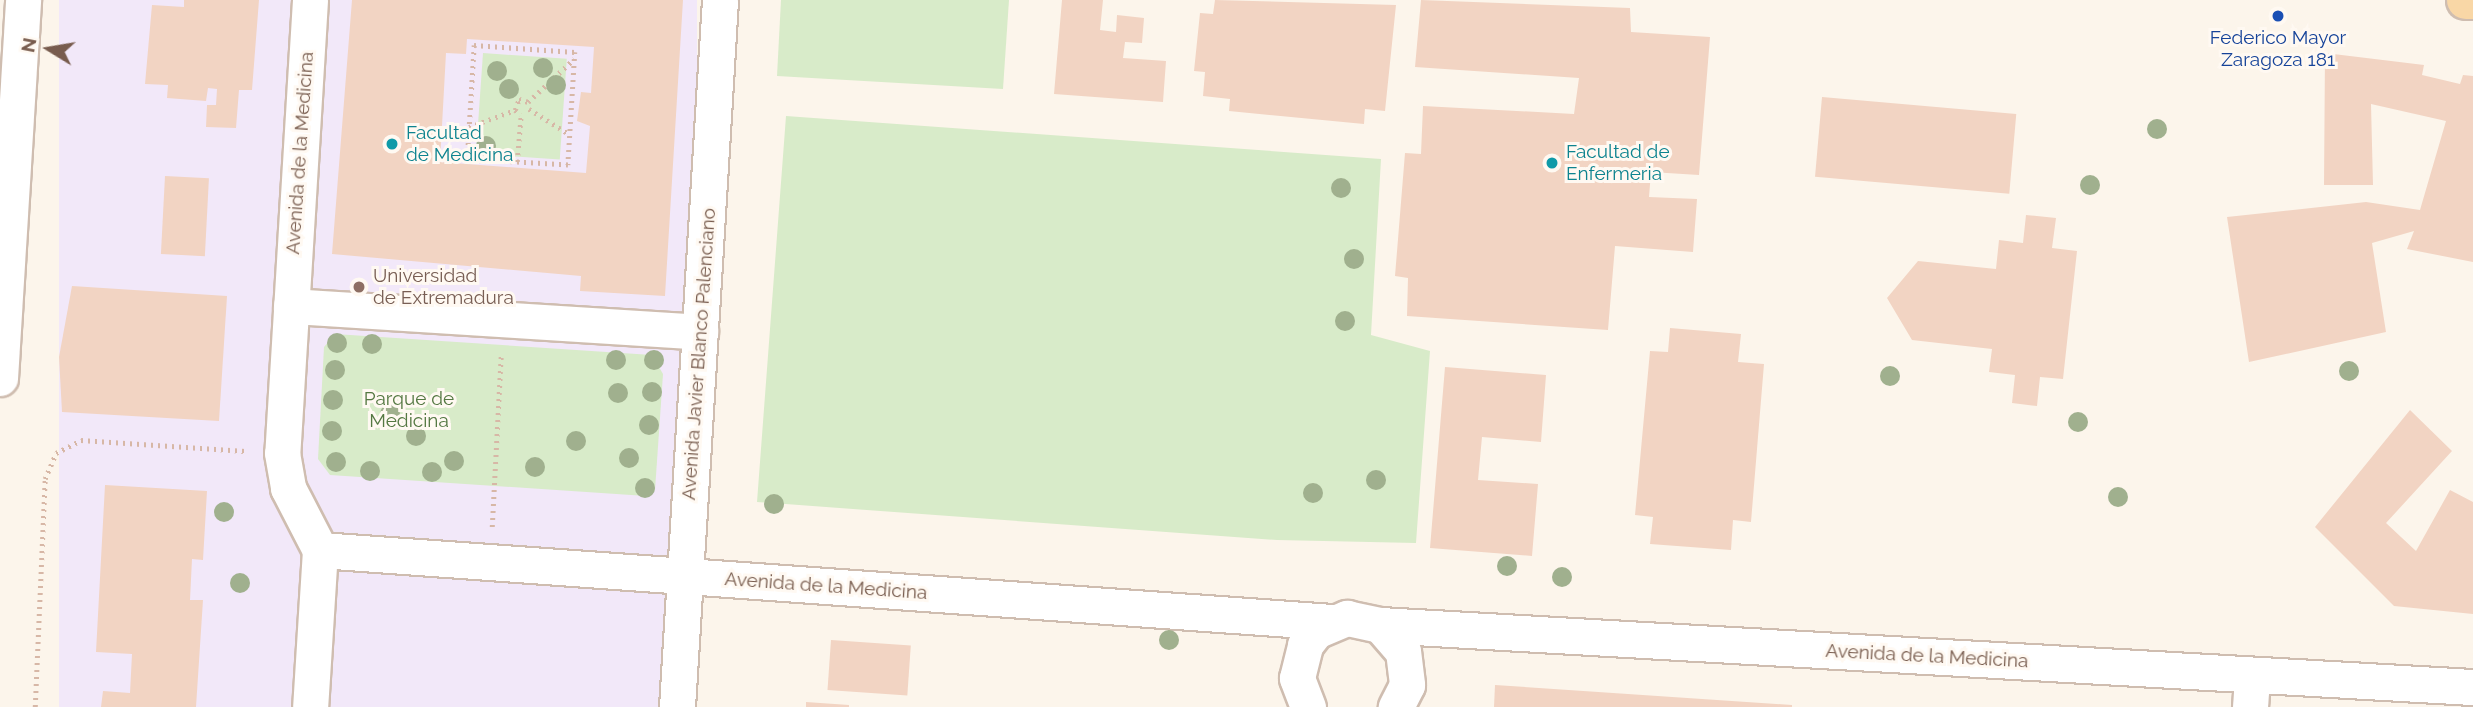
<!DOCTYPE html>
<html>
<head>
<meta charset="utf-8">
<style>
	body { margin:0 }
	#map { position:relative; width:2473px; height:707px; overflow:hidden; background:#fcf5eb; font-family:Raleway,sans-serif }
	div>[style] { position:absolute }
	[style*='--x'] { left:calc(var(--x)*1px); top:calc(var(--y)*1px); width:calc(var(--w)*1px); rotate:calc(var(--a)*1deg) }
	.education>* { inset:0; background:#f2e8f9; transform-origin:0 0 }
	.green>* { inset:0; background:#d8ebc9; transform-origin:0 0 }
	.building>* { inset:0; background:#f2d4c3; transform-origin:0 0 }
	.path>* { height:4.5px; margin-top:-2.25px; transform-origin:0; background:repeating-linear-gradient(90deg,#d7b7a6 0 2px,transparent 0 7px) }
	.roads { filter:drop-shadow(2px 0 #cfbdb0) drop-shadow(-2px 0 #cfbdb0) drop-shadow(0 2px #cfbdb0) drop-shadow(0 -2px #cfbdb0) }
	.minor>* { height:35px; margin:-17.5px; padding:0 17.5px; transform-origin:17.5px; border-radius:17.5px; background:#fff }
	.major>* { height:38px; margin:-19px; padding:0 19px; transform-origin:19px; border-radius:19px; background:#f9d7a6 }
	.trees>* { width:20px; height:20px; margin:-10px; border-radius:50%; background:#a0b08e }
	.dots>* { width:19px; height:19px; translate:-50% -50%; box-sizing:border-box; border:4px solid #fff9f2; border-radius:50% }
	span { translate:-50% -50%; white-space:nowrap; text-align:center; line-height:1.15; -webkit-text-stroke:6px #fff9f2; paint-order:stroke }
	.transit-label { font-size:19px; color:#164399 }
	.culture-label { font-size:19px; color:#0d838f }
	.left { translate:0 -50%; text-align:left }
	.street-label { font-size:19px; color:#785c4e }
	.education-label { font-size:19px; color:#785e54 }
	.park-label { font-size:19px; color:#547842 }
	.north { position:absolute; left:14px; top:14px; width:70px; height:70px; -webkit-text-stroke:5px #fff9f2; paint-order:stroke; rotate:281deg; font-size:19px; font-weight:700; line-height:28px; text-align:center; color:#785c4e }
	.north::after { content:''; display:block; margin:auto; width:24px; height:32px; background:#785c4e; clip-path:polygon(50% 0,100% 100%,50% 72%,0 100%) }
</style>
</head>
<body>
<div id="map">
	<div class="education">
		<div style="left:59px;top:0;width:638px;height:708px"></div>
	</div>
	<div class="green">
		<div style="clip-path:polygon(781px 0,1009px 0,1003px 89px,777px 76px)"></div>
		<div style="left:483px;top:53px;width:84px;height:101px;rotate:4deg"></div>
		<div style="clip-path:polygon(786px 116px,1381px 159px,1371px 335px,1430px 351px,1416px 543px,1277px 540px,757px 502px)"></div>
		<div style="clip-path:polygon(335px 334px,652px 355px,663px 374px,655px 490px,646px 496px,330px 475px,318px 459px,324px 347px)"></div>
	</div>
	<div class="building">
		<div style="clip-path:polygon(184px 0,259px 0,252px 90px,239px 90px,236px 128px,206px 127px,207px 105px,216px 105px,217px 89px,208px 88px,206px 101px,167px 98px,168px 85px,145px 84px,152px 5px,184px 7px)"></div>
		<div style="clip-path:polygon(evenodd,352px 0,683px 0,665px 296px,580px 291px,581px 276px,332px 254px,352px 0,467px 39px,594px 47px,591px 93px,581px 92px,577px 121px,590px 126px,586px 173px,440px 162px,446px 53px,466px 54px,467px 39px)"></div>
		<div style="clip-path:polygon(1062px 0,1103px 0,1100px 30px,1116px 32px,1117px 15px,1144px 18px,1142px 43px,1125px 42px,1123px 58px,1166px 61px,1163px 102px,1054px 94px)"></div>
		<div style="clip-path:polygon(1215px 0,1396px 5px,1385px 111px,1365px 109px,1364px 124px,1229px 111px,1230px 99px,1203px 96px,1205px 72px,1194px 71px,1200px 13px,1213px 14px)"></div>
		<div style="clip-path:polygon(1421px 0,1630px 8px,1631px 32px,1710px 37px,1699px 175px,1651px 172px,1649px 197px,1697px 199px,1693px 252px,1615px 246px,1608px 330px,1407px 316px,1408px 278px,1395px 276px,1405px 153px,1421px 154px,1423px 106px,1574px 114px,1579px 78px,1415px 67px)"></div>
		<div style="clip-path:polygon(2325px 53px,2424px 65px,2422px 75px,2460px 84px,2463px 75px,2473px 76px,2473px 262px,2407px 249px,2414px 231px,2372px 243px,2386px 332px,2249px 362px,2227px 217px,2366px 202px,2420px 210px,2446px 121px,2371px 104px,2373px 185px,2324px 185px)"></div>
		<div style="left:1822px;top:97px;width:195px;height:80px;rotate:5deg"></div>
		<div style="left:165px;top:176px;width:44px;height:78px;rotate:3deg"></div>
		<div style="clip-path:polygon(2026px 215px,2056px 218px,2052px 248px,2077px 251px,2063px 379px,2040px 377px,2037px 406px,2012px 403px,2015px 375px,1989px 372px,1992px 349px,1912px 340px,1887px 298px,1918px 261px,1996px 269px,1999px 240px,2023px 243px)"></div>
		<div style="clip-path:polygon(72px 286px,227px 296px,219px 421px,62px 412px,59px 357px)"></div>
		<div style="clip-path:polygon(1670px 328px,1741px 334px,1738px 362px,1764px 364px,1751px 522px,1733px 520px,1731px 550px,1650px 544px,1653px 517px,1635px 515px,1650px 351px,1668px 352px)"></div>
		<div style="clip-path:polygon(1445px 367px,1546px 375px,1541px 442px,1482px 437px,1478px 480px,1538px 484px,1532px 556px,1430px 548px)"></div>
		<div style="clip-path:polygon(2410px 410px,2452px 451px,2386px 523px,2416px 551px,2450px 490px,2473px 502px,2473px 614px,2394px 606px,2315px 527px)"></div>
		<div style="clip-path:polygon(105px 485px,207px 491px,203px 560px,192px 559px,190px 600px,203px 600px,196px 707px,101px 707px,103px 691px,130px 693px,132px 654px,96px 652px)"></div>
		<div style="left:831px;top:640px;width:80px;height:50px;rotate:4deg"></div>
		<div style="clip-path:polygon(1495px 685px,1792px 705px,1792px 707px,1494px 707px)"></div>
		<div style="clip-path:polygon(806px 702px,849px 705px,849px 707px,806px 707px)"></div>
	</div>
	<div class="path">
		<div style="--x:474;--y:45;--w:101;--a:4"></div>
		<div style="--x:575;--y:52;--w:113;--a:93.5"></div>
		<div style="--x:568;--y:165;--w:101;--a:-176.6"></div>
		<div style="--x:467;--y:159;--w:114;--a:-86.5"></div>
		<div style="--x:528;--y:102;--w:63;--a:-43.1"></div>
		<div style="--x:529;--y:109;--w:47;--a:32"></div>
		<div style="--x:515;--y:110;--w:12;--a:-70"></div>
		<div style="--x:519;--y:99;--w:9;--a:18"></div>
		<div style="--x:469;--y:127;--w:49;--a:-20.3"></div>
		<div style="--x:515;--y:110;--w:7;--a:34"></div>
		<div style="--x:517;--y:162;--w:48;--a:-85.2"></div>
		<div style="--x:492;--y:527;--w:173;--a:-87"></div>
		<div style="--x:35;--y:707;--w:228;--a:-87.5"></div>
		<div style="--x:45;--y:479;--w:28;--a:-67"></div>
		<div style="--x:56;--y:453;--w:28;--a:-27"></div>
		<div style="--x:81;--y:440;--w:165;--a:3.8"></div>
	</div>
	<div class="roads">
		<div class="minor">
			<div style="--x:310;--y:0;--w:454;--a:93.5"></div>
			<div style="--x:282;--y:453;--w:36;--a:80"></div>
			<div style="--x:288;--y:488;--w:70;--a:62.7"></div>
			<div style="--x:320;--y:550;--w:157;--a:93.6"></div>
			<div style="--x:291;--y:306;--w:410;--a:3.6"></div>
			<div style="--x:0;--y:378;--w:379;--a:-86.5"></div>
			<div style="--x:320;--y:550;--w:1014;--a:4.07"></div>
			<div style="--x:1380;--y:625;--w:1095;--a:3.25"></div>
			<div style="--x:677;--y:707;--w:708;--a:-86.52"></div>
			<div style="--x:1308;--y:707;--w:31;--a:-111"></div>
			<div style="--x:1297;--y:678;--w:34;--a:-76"></div>
			<div style="--x:1305;--y:645;--w:18;--a:-52"></div>
			<div style="--x:1316;--y:631;--w:34;--a:-23"></div>
			<div style="--x:1347;--y:618;--w:34;--a:12"></div>
			<div style="--x:1380;--y:625;--w:35;--a:49"></div>
			<div style="--x:1403;--y:651;--w:34;--a:83"></div>
			<div style="--x:1407;--y:685;--w:25;--a:117"></div>
			<div style="--x:2250;--y:707;--w:31;--a:-86"></div>
		</div>
		<div class="major">
			<div style="--x:2466;--y:0;--w:7;--a:0"></div>
		</div>
	</div>
	<div class="trees">
		<div style="left:543px;top:68px"></div>
		<div style="left:497px;top:71px"></div>
		<div style="left:556px;top:85px"></div>
		<div style="left:509px;top:89px"></div>
		<div style="left:2157px;top:129px"></div>
		<div style="left:486px;top:146px"></div>
		<div style="left:2090px;top:185px"></div>
		<div style="left:1341px;top:188px"></div>
		<div style="left:1354px;top:259px"></div>
		<div style="left:1345px;top:321px"></div>
		<div style="left:337px;top:343px"></div>
		<div style="left:372px;top:344px"></div>
		<div style="left:616px;top:360px"></div>
		<div style="left:654px;top:360px"></div>
		<div style="left:335px;top:370px"></div>
		<div style="left:2349px;top:371px"></div>
		<div style="left:1890px;top:376px"></div>
		<div style="left:652px;top:392px"></div>
		<div style="left:618px;top:393px"></div>
		<div style="left:333px;top:400px"></div>
		<div style="left:390px;top:414px"></div>
		<div style="left:2078px;top:422px"></div>
		<div style="left:649px;top:425px"></div>
		<div style="left:332px;top:431px"></div>
		<div style="left:416px;top:436px"></div>
		<div style="left:576px;top:441px"></div>
		<div style="left:629px;top:458px"></div>
		<div style="left:454px;top:461px"></div>
		<div style="left:336px;top:462px"></div>
		<div style="left:535px;top:467px"></div>
		<div style="left:370px;top:471px"></div>
		<div style="left:432px;top:472px"></div>
		<div style="left:1376px;top:480px"></div>
		<div style="left:645px;top:488px"></div>
		<div style="left:1313px;top:493px"></div>
		<div style="left:2118px;top:497px"></div>
		<div style="left:774px;top:504px"></div>
		<div style="left:224px;top:512px"></div>
		<div style="left:1507px;top:566px"></div>
		<div style="left:1562px;top:577px"></div>
		<div style="left:240px;top:583px"></div>
		<div style="left:1169px;top:640px"></div>
	</div>
	<div class="dots">
		<div style="left:2278px;top:16px;background:#1a4fb4"></div>
		<div style="left:392px;top:144px;background:#0f9aa8"></div>
		<div style="left:1552px;top:163px;background:#0f9aa8"></div>
		<div style="left:359px;top:287px;background:#8d6e63"></div>
	</div>
	<div class="transit-label">
		<span style="left:2278px;top:49px">Federico Mayor<br>Zaragoza 181</span>
	</div>
	<div class="culture-label">
		<span class="left" style="left:406px;top:144px">Facultad<br>de Medicina</span>
		<span class="left" style="left:1566px;top:163px">Facultad de<br>Enfermeria</span>
	</div>
	<div class="street-label">
		<span style="left:300px;top:153px;rotate:-86deg">Avenida de la Medicina</span>
		<span style="left:699px;top:354px;rotate:-86deg">Avenida Javier Blanco Palenciano</span>
		<span style="left:826px;top:586px;rotate:4deg">Avenida de la Medicina</span>
		<span style="left:1927px;top:656px;rotate:3deg">Avenida de la Medicina</span>
	</div>
	<div class="education-label">
		<span class="left" style="left:373px;top:287px">Universidad<br>de Extremadura</span>
	</div>
	<div class="park-label">
		<span style="left:409px;top:410px">Parque de<br>Medicina</span>
	</div>
	<div class="north">N</div>
</div>
</body>
</html>
